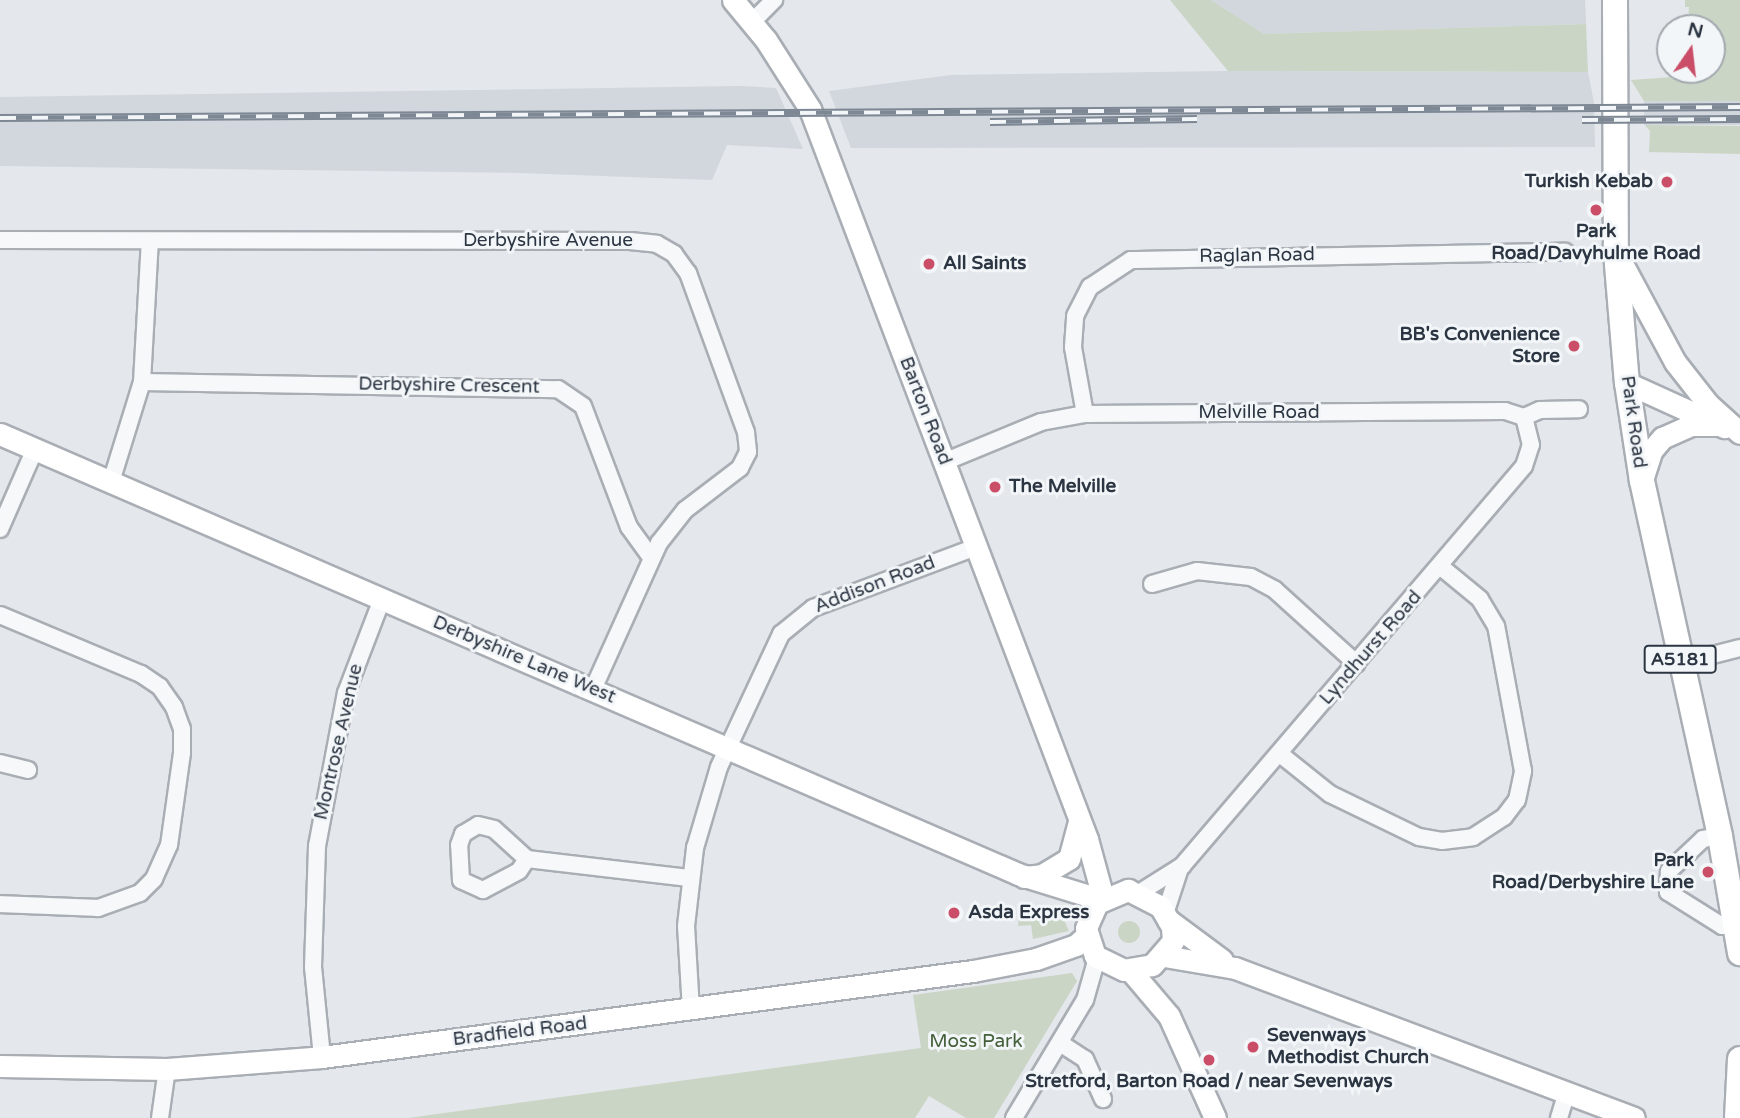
<!DOCTYPE html>
<html>
<head>
<meta charset="utf-8">
<style>
	body { margin:0 }
	#map { position:relative; width:1740px; height:1118px; overflow:hidden; background:#e4e7eb; font-family:"Varela Round",sans-serif }
	div>[style] { position:absolute }
	[style*='--x'] { left:calc(var(--x)*1px); top:calc(var(--y)*1px); width:calc(var(--w)*1px); rotate:calc(var(--a)*1deg) }
	.built>* { inset:0; background:#d2d6dd; transform-origin:0 0 }
	.green>* { inset:0; background:#cad5c5 }
	.round { border-radius:50% }
	.roads { filter:drop-shadow(2px 0 #a9aeb5) drop-shadow(-2px 0 #a9aeb5) drop-shadow(0 2px #a9aeb5) drop-shadow(0 -2px #a9aeb5) }
	.street>* { height:16px; margin:-8px; padding:0 8px; transform-origin:8px; border-radius:8px; background:#f6f8f9 }
	.secondary>* { height:21px; margin:-10.5px; padding:0 10.5px; transform-origin:10.5px; border-radius:10.5px; background:#fff }
	.primary>* { height:24px; margin:-12px; padding:0 12px; transform-origin:12px; border-radius:12px; background:#fff }
	.rail>* { height:8px; margin-top:-4px; transform-origin:0; background:repeating-linear-gradient(90deg,#f3f6f8 0 16px,#7d8894 0 32px); box-sizing:border-box; border-block:2px solid #7d8894 }
	.dots>* { width:19px; height:19px; translate:-50% -50%; box-sizing:border-box; border:4px solid #f3f6f8; border-radius:50% }
	span { translate:-50% -50%; white-space:nowrap; text-align:center; line-height:1.15; -webkit-text-stroke:6px #f3f6f8; paint-order:stroke }
	.shield-label span { padding:2px 5px; background:#f3f6f8; border:2px solid; border-radius:5px; -webkit-text-stroke-width:0 }
	.shield-label { font-size:18px; color:#2c3643; font-weight:700 }
	.poi-label { font-size:19px; color:#2c3643; font-weight:700 }
	.right { translate:-100% -50%; text-align:right }
	.left { translate:0 -50%; text-align:left }
	.street-label { font-size:19px; color:#2c3643 }
	.park-label { font-size:19px; color:#435f39 }
	.north { position:absolute; left:1656px; top:14px; width:70px; height:70px; box-sizing:border-box; background:#f3f6f8; border:2px solid #a3a9b0; border-radius:50%; rotate:14deg; font-size:19px; font-weight:700; line-height:28px; text-align:center; color:#2c3643 }
	.north::after { content:''; display:block; margin:auto; width:24px; height:32px; background:#cb4e69; clip-path:polygon(50% 0,100% 100%,50% 72%,0 100%) }
</style>
</head>
<body>
<div id="map">
	<div class="built">
		<div style="clip-path:polygon(1211px 0,1585px 0,1586px 24px,1264px 34px)"></div>
		<div style="clip-path:polygon(1228px 71px,1588px 72px,1594px 103px,1595px 147px,851px 148px,829px 91px,951px 75px)"></div>
		<div style="clip-path:polygon(740px 86px,776px 88px,803px 149px,727px 145px,712px 180px,521px 173px,0 166px,0 97px)"></div>
		<div style="left:1644px;top:101px;width:96px;height:24px"></div>
	</div>
	<div class="green">
		<div style="clip-path:polygon(1170px 0,1211px 0,1264px 34px,1586px 24px,1588px 72px,1228px 71px)"></div>
		<div style="clip-path:polygon(1685px 0,1740px 0,1740px 101px,1644px 101px,1631px 80px,1715px 74px,1712px 28px,1688px 23px,1689px 7px,1685px 7px)"></div>
		<div style="clip-path:polygon(1645px 125px,1740px 126px,1740px 154px,1649px 152px,1650px 131px)"></div>
		<div style="clip-path:polygon(1021px 903px,1065px 922px,1069px 931px,1033px 939px,1031px 925px,1018px 926px)"></div>
		<div class="round" style="left:1118px;top:921px;width:22px;height:22px"></div>
		<div style="clip-path:polygon(1072px 973px,1077px 981px,994px 1118px,966px 1118px,929px 1096px,915px 1118px,408px 1118px,921px 1048px,913px 995px)"></div>
	</div>
	<div class="roads">
		<div class="street">
			<div style="--x:751;--y:23;--w:33;--a:-45"></div>
			<div style="--x:0;--y:240;--w:630;--a:0.09"></div>
			<div style="--x:630;--y:241;--w:27;--a:6"></div>
			<div style="--x:657;--y:244;--w:20;--a:30"></div>
			<div style="--x:674;--y:254;--w:24;--a:54"></div>
			<div style="--x:688;--y:273;--w:169;--a:70"></div>
			<div style="--x:746;--y:432;--w:20;--a:84"></div>
			<div style="--x:748;--y:452;--w:18;--a:117"></div>
			<div style="--x:740;--y:468;--w:69;--a:142.6"></div>
			<div style="--x:685;--y:510;--w:42;--a:128.2"></div>
			<div style="--x:659;--y:543;--w:160;--a:114.3"></div>
			<div style="--x:142;--y:382;--w:416;--a:1"></div>
			<div style="--x:558;--y:389;--w:30;--a:34"></div>
			<div style="--x:583;--y:406;--w:129;--a:69.2"></div>
			<div style="--x:629;--y:527;--w:37;--a:54"></div>
			<div style="--x:1085;--y:414;--w:68;--a:-100.2"></div>
			<div style="--x:1073;--y:347;--w:31;--a:-86"></div>
			<div style="--x:1075;--y:316;--w:33;--a:-63"></div>
			<div style="--x:1090;--y:287;--w:49;--a:-33.4"></div>
			<div style="--x:1131;--y:260;--w:434;--a:-1.1"></div>
			<div style="--x:1524;--y:417;--w:17;--a:-24"></div>
			<div style="--x:1540;--y:410;--w:39;--a:-1"></div>
			<div style="--x:944;--y:462;--w:105;--a:-22.4"></div>
			<div style="--x:1041;--y:422;--w:45;--a:-10.3"></div>
			<div style="--x:1085;--y:414;--w:420;--a:-0.4"></div>
			<div style="--x:1505;--y:411;--w:20;--a:18"></div>
			<div style="--x:111;--y:482;--w:105;--a:-72.8"></div>
			<div style="--x:142;--y:382;--w:141;--a:-86.8"></div>
			<div style="--x:0;--y:529;--w:87;--a:-66.4"></div>
			<div style="--x:1152;--y:584;--w:47;--a:-16.1"></div>
			<div style="--x:1197;--y:571;--w:54;--a:6.3"></div>
			<div style="--x:1251;--y:577;--w:27;--a:28"></div>
			<div style="--x:1275;--y:590;--w:110;--a:42.1"></div>
			<div style="--x:0;--y:615;--w:153;--a:22.7"></div>
			<div style="--x:141;--y:674;--w:23;--a:34"></div>
			<div style="--x:160;--y:687;--w:24;--a:55"></div>
			<div style="--x:174;--y:707;--w:23;--a:70"></div>
			<div style="--x:182;--y:729;--w:24;--a:90"></div>
			<div style="--x:182;--y:753;--w:93;--a:98"></div>
			<div style="--x:169;--y:845;--w:37;--a:114"></div>
			<div style="--x:154;--y:879;--w:20;--a:135"></div>
			<div style="--x:140;--y:893;--w:45;--a:160.3"></div>
			<div style="--x:98;--y:908;--w:98;--a:-177.7"></div>
			<div style="--x:1681;--y:663;--w:61;--a:-14.3"></div>
			<div style="--x:1280;--y:754;--w:64;--a:38.7"></div>
			<div style="--x:1330;--y:794;--w:99;--a:25.8"></div>
			<div style="--x:1419;--y:837;--w:23;--a:10"></div>
			<div style="--x:1442;--y:841;--w:31;--a:-7"></div>
			<div style="--x:1473;--y:837;--w:37;--a:-33"></div>
			<div style="--x:1504;--y:817;--w:21;--a:-53"></div>
			<div style="--x:1517;--y:800;--w:30;--a:-78"></div>
			<div style="--x:1523;--y:771;--w:147;--a:-100.5"></div>
			<div style="--x:1496;--y:626;--w:31;--a:-121"></div>
			<div style="--x:1480;--y:599;--w:50;--a:-140.6"></div>
			<div style="--x:0;--y:763;--w:29;--a:14"></div>
			<div style="--x:478;--y:825;--w:16;--a:14"></div>
			<div style="--x:494;--y:829;--w:45;--a:42.3"></div>
			<div style="--x:527;--y:859;--w:14;--a:124"></div>
			<div style="--x:519;--y:871;--w:41;--a:152.2"></div>
			<div style="--x:483;--y:890;--w:24;--a:-156"></div>
			<div style="--x:461;--y:880;--w:35;--a:-93"></div>
			<div style="--x:459;--y:845;--w:12;--a:-70"></div>
			<div style="--x:463;--y:834;--w:17;--a:-31"></div>
			<div style="--x:1720;--y:836;--w:17;--a:170"></div>
			<div style="--x:1703;--y:839;--w:47;--a:136.7"></div>
			<div style="--x:1669;--y:871;--w:21;--a:93"></div>
			<div style="--x:1668;--y:892;--w:64;--a:32.2"></div>
			<div style="--x:1722;--y:926;--w:16;--a:-4"></div>
			<div style="--x:527;--y:859;--w:163;--a:6.7"></div>
			<div style="--x:1139;--y:893;--w:51;--a:-32.1"></div>
			<div style="--x:1182;--y:866;--w:526;--a:-49.47"></div>
			<div style="--x:1524;--y:466;--w:22;--a:-72"></div>
			<div style="--x:1531;--y:445;--w:29;--a:-104"></div>
			<div style="--x:1165;--y:914;--w:48;--a:-71.9"></div>
			<div style="--x:691;--y:1010;--w:84;--a:-93.4"></div>
			<div style="--x:686;--y:926;--w:79;--a:-83.4"></div>
			<div style="--x:695;--y:848;--w:84;--a:-73.5"></div>
			<div style="--x:719;--y:767;--w:147;--a:-65"></div>
			<div style="--x:781;--y:634;--w:41;--a:-39.1"></div>
			<div style="--x:813;--y:608;--w:174;--a:-20.5"></div>
			<div style="--x:1060;--y:1043;--w:30;--a:33"></div>
			<div style="--x:1085;--y:1059;--w:44;--a:65.8"></div>
			<div style="--x:322;--y:1057;--w:90;--a:-95.7"></div>
			<div style="--x:313;--y:967;--w:121;--a:-88.1"></div>
			<div style="--x:317;--y:846;--w:156;--a:-79.3"></div>
			<div style="--x:346;--y:693;--w:101;--a:-69"></div>
			<div style="--x:160;--y:1118;--w:49;--a:-81.9"></div>
			<div style="--x:1014;--y:1118;--w:138;--a:-59"></div>
			<div style="--x:1085;--y:1000;--w:44;--a:-74.1"></div>
			<div style="--x:1559;--y:1118;--w:24;--a:-73"></div>
		</div>
		<div class="secondary">
			<div style="--x:733;--y:0;--w:52;--a:50.5"></div>
			<div style="--x:766;--y:40;--w:82;--a:57.5"></div>
			<div style="--x:810;--y:109;--w:781;--a:69.22"></div>
			<div style="--x:1087;--y:839;--w:61;--a:74.8"></div>
			<div style="--x:1619;--y:258;--w:118;--a:61.7"></div>
			<div style="--x:1675;--y:362;--w:53;--a:51.8"></div>
			<div style="--x:1708;--y:404;--w:43;--a:42.2"></div>
			<div style="--x:1627;--y:383;--w:107;--a:24.4"></div>
			<div style="--x:0;--y:434;--w:1109;--a:23.37"></div>
			<div style="--x:1018;--y:874;--w:88;--a:17.2"></div>
			<div style="--x:1642;--y:480;--w:32;--a:-72"></div>
			<div style="--x:1652;--y:450;--w:16;--a:-50"></div>
			<div style="--x:1662;--y:438;--w:32;--a:-24"></div>
			<div style="--x:1691;--y:425;--w:25;--a:0"></div>
			<div style="--x:1024;--y:877;--w:18;--a:-6"></div>
			<div style="--x:1042;--y:875;--w:31;--a:-31"></div>
			<div style="--x:1069;--y:859;--w:38;--a:-75"></div>
			<div style="--x:1128;--y:890;--w:36;--a:27"></div>
			<div style="--x:1160;--y:906;--w:24;--a:60"></div>
			<div style="--x:1172;--y:927;--w:14;--a:86"></div>
			<div style="--x:1173;--y:941;--w:32;--a:131"></div>
			<div style="--x:1152;--y:965;--w:28;--a:170"></div>
			<div style="--x:1124;--y:970;--w:32;--a:-154"></div>
			<div style="--x:1095;--y:956;--w:29;--a:-108"></div>
			<div style="--x:1086;--y:928;--w:27;--a:-66"></div>
			<div style="--x:1097;--y:903;--w:34;--a:-23"></div>
			<div style="--x:1168;--y:920;--w:67;--a:36.5"></div>
			<div style="--x:1164;--y:956;--w:72;--a:9.6"></div>
			<div style="--x:1235;--y:968;--w:426;--a:20.6"></div>
			<div style="--x:1130;--y:970;--w:60;--a:49.7"></div>
			<div style="--x:1169;--y:1016;--w:112;--a:65.7"></div>
			<div style="--x:0;--y:1066;--w:167;--a:1"></div>
			<div style="--x:167;--y:1069;--w:155;--a:-4.4"></div>
			<div style="--x:322;--y:1057;--w:657;--a:-7.53"></div>
			<div style="--x:973;--y:971;--w:64;--a:-10.8"></div>
			<div style="--x:1036;--y:959;--w:42;--a:-19.3"></div>
			<div style="--x:1076;--y:945;--w:15;--a:-42"></div>
		</div>
		<div class="primary">
			<div style="--x:1615;--y:0;--w:253;--a:89.8"></div>
			<div style="--x:1616;--y:253;--w:130;--a:85.2"></div>
			<div style="--x:1627;--y:383;--w:99;--a:81.3"></div>
			<div style="--x:1642;--y:481;--w:363;--a:77.6"></div>
			<div style="--x:1720;--y:836;--w:119;--a:80.3"></div>
			<div style="--x:1737;--y:1118;--w:59;--a:-87.1"></div>
		</div>
	</div>
	<div class="rail">
		<div style="--x:0;--y:118;--w:1740;--a:-0.36"></div>
		<div style="--x:1582;--y:120;--w:158;--a:-0.4"></div>
		<div style="--x:990;--y:122;--w:207;--a:-0.8"></div>
	</div>
	<div class="dots">
		<div style="left:1667px;top:182px;background:#cb4e69"></div>
		<div style="left:1596px;top:210px;background:#cb4e69"></div>
		<div style="left:929px;top:264px;background:#cb4e69"></div>
		<div style="left:1574px;top:346px;background:#cb4e69"></div>
		<div style="left:995px;top:487px;background:#cb4e69"></div>
		<div style="left:1708px;top:872px;background:#cb4e69"></div>
		<div style="left:954px;top:913px;background:#cb4e69"></div>
		<div style="left:1253px;top:1047px;background:#cb4e69"></div>
		<div style="left:1209px;top:1060px;background:#cb4e69"></div>
	</div>
	<div class="shield-label">
		<span style="left:1680px;top:659px">A5181</span>
	</div>
	<div class="poi-label">
		<span class="right" style="left:1653px;top:182px">Turkish Kebab</span>
		<span style="left:1596px;top:243px">Park<br>Road/Davyhulme Road</span>
		<span class="left" style="left:943px;top:264px">All Saints</span>
		<span class="right" style="left:1560px;top:346px">BB's Convenience<br>Store</span>
		<span class="left" style="left:1009px;top:487px">The Melville</span>
		<span class="right" style="left:1694px;top:872px">Park<br>Road/Derbyshire Lane</span>
		<span class="left" style="left:968px;top:913px">Asda Express</span>
		<span class="left" style="left:1267px;top:1047px">Sevenways<br>Methodist Church</span>
		<span style="left:1209px;top:1082px">Stretford, Barton Road / near Sevenways</span>
	</div>
	<div class="street-label">
		<span style="left:548px;top:241px">Derbyshire Avenue</span>
		<span style="left:1257px;top:256px;rotate:-1deg">Raglan Road</span>
		<span style="left:449px;top:386px;rotate:1deg">Derbyshire Crescent</span>
		<span style="left:925px;top:411px;rotate:69deg">Barton Road</span>
		<span style="left:1259px;top:413px">Melville Road</span>
		<span style="left:1633px;top:422px;rotate:82deg">Park Road</span>
		<span style="left:875px;top:585px;rotate:-21deg">Addison Road</span>
		<span style="left:1371px;top:648px;rotate:-49deg">Lyndhurst Road</span>
		<span style="left:524px;top:660px;rotate:23deg">Derbyshire Lane West</span>
		<span style="left:339px;top:742px;rotate:-77deg">Montrose Avenue</span>
		<span style="left:520px;top:1032px;rotate:-7deg">Bradfield Road</span>
	</div>
	<div class="park-label">
		<span style="left:976px;top:1042px">Moss Park</span>
	</div>
	<div class="north">N</div>
</div>
</body>
</html>
